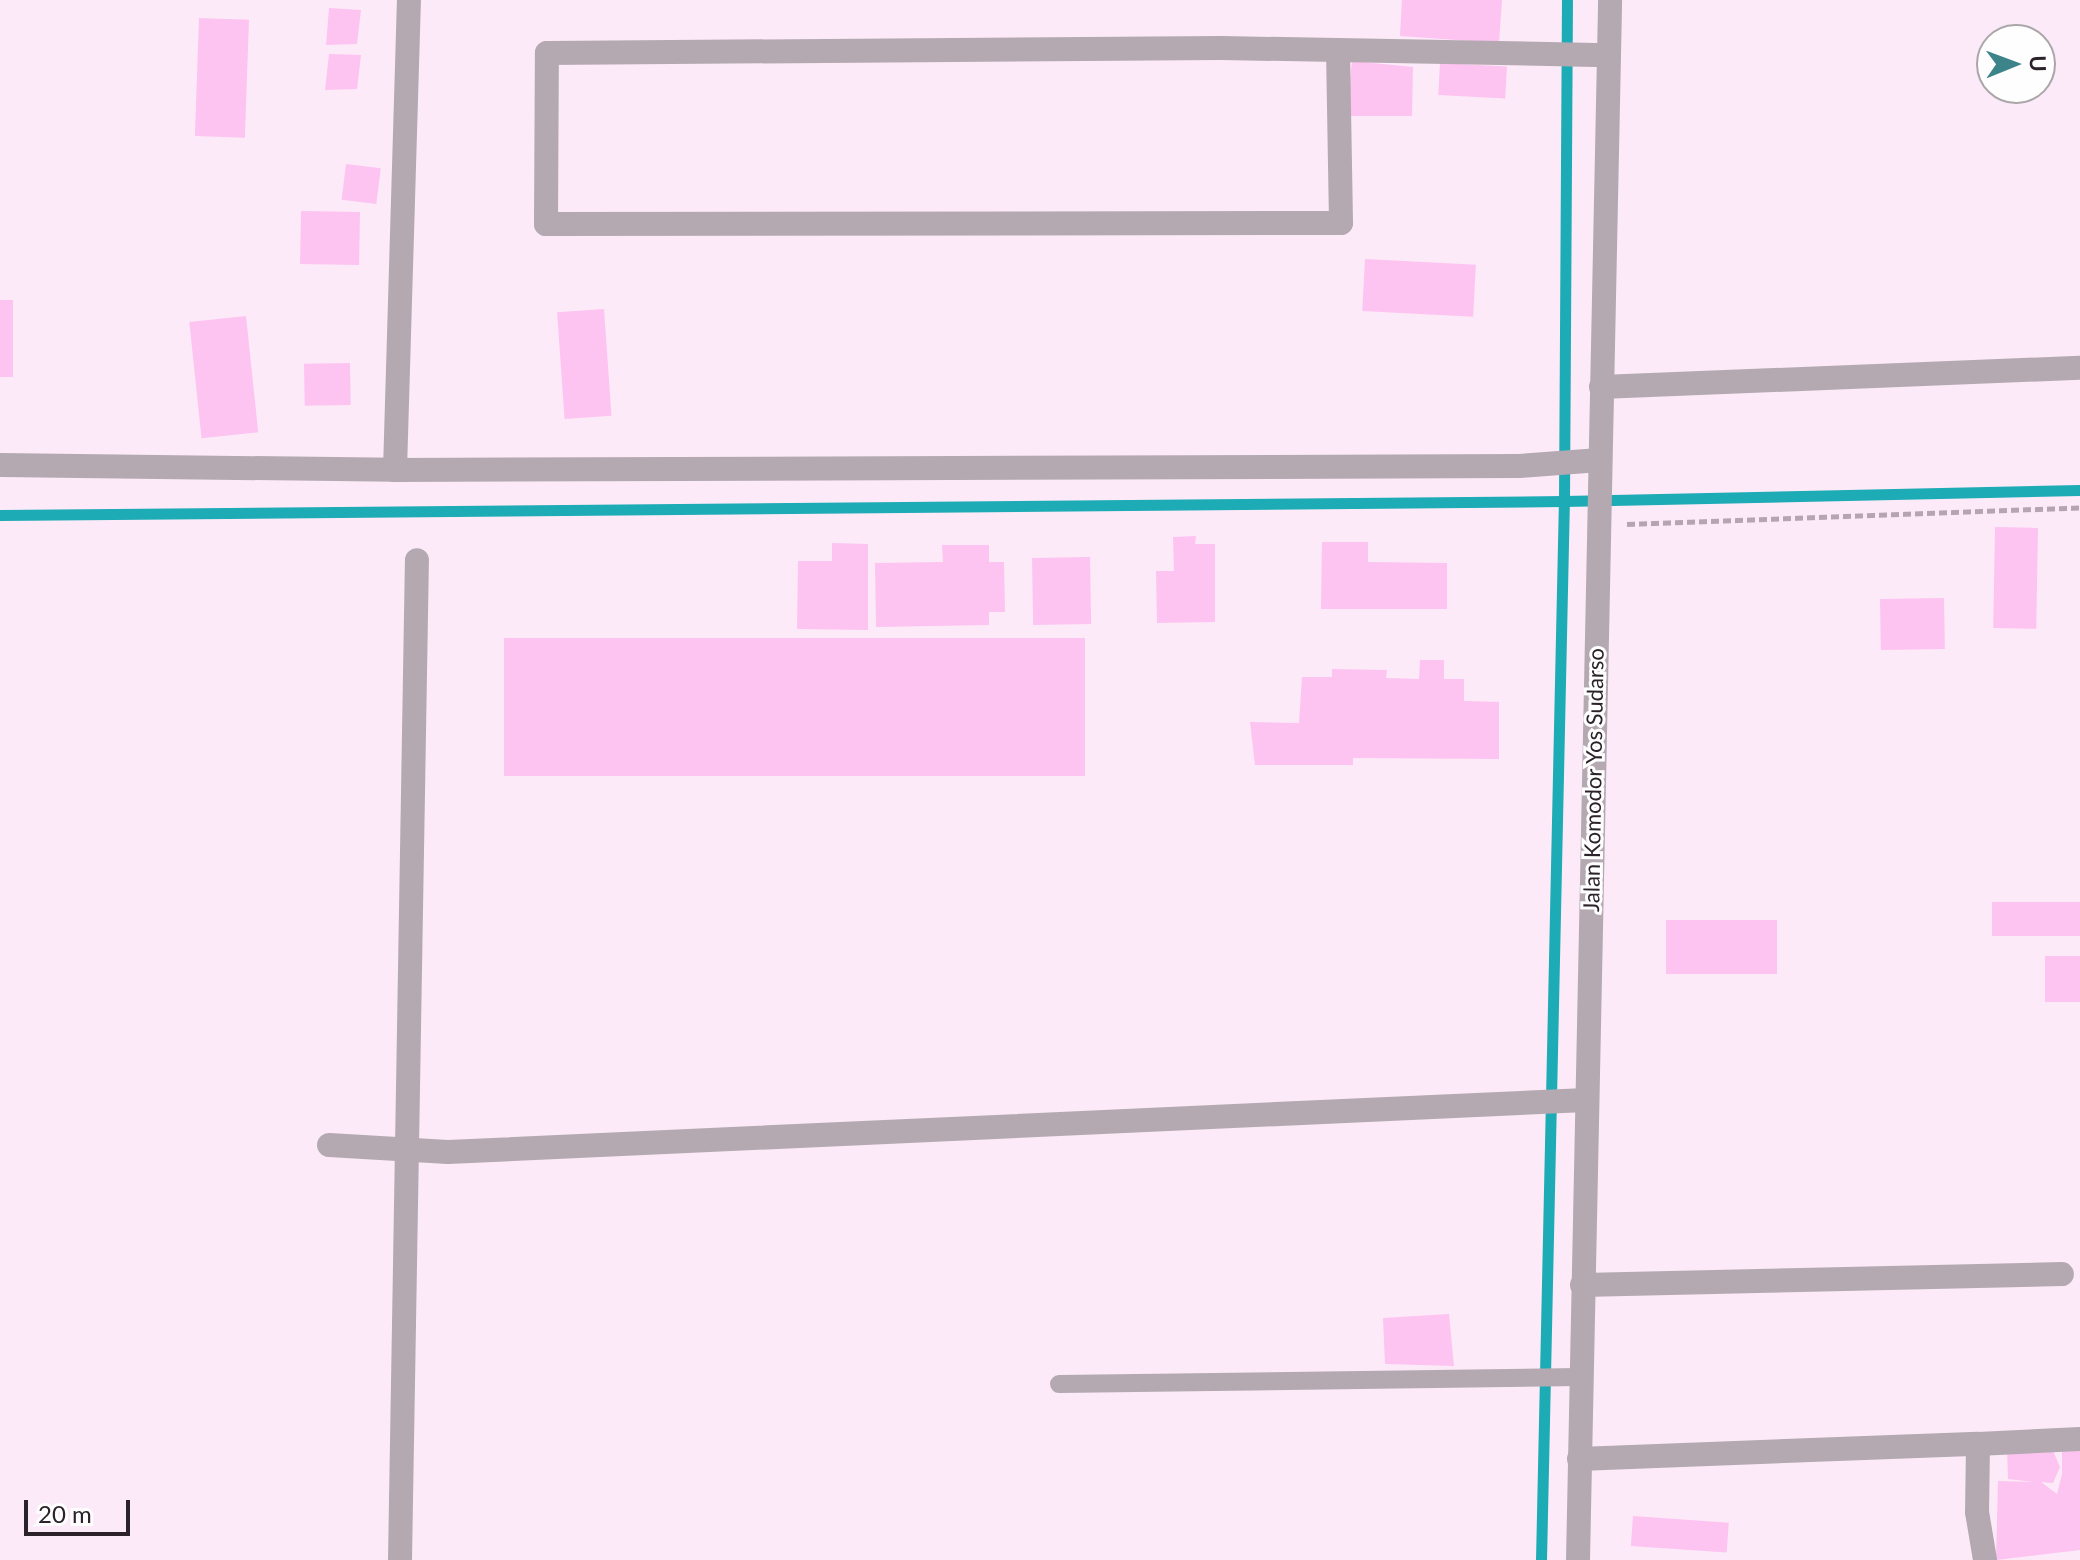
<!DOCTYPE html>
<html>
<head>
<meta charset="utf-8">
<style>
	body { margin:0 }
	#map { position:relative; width:2080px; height:1560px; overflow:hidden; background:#fdeaf8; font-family:Lato,sans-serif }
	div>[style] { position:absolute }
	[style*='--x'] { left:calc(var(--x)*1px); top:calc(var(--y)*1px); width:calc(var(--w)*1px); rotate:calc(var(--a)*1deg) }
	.stream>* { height:11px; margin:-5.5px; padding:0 5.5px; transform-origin:5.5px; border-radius:5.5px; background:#1dabb5 }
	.building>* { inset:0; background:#fdc3f1; transform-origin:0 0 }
	.path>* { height:5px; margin-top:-2.5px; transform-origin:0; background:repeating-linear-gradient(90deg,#b4a5b0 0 8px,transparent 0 12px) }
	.service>* { height:18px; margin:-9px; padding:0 9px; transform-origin:9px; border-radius:9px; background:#b4a9b1 }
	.minor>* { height:24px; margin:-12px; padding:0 12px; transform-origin:12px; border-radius:12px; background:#b4a9b1 }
	.tertiary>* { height:24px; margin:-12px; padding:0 12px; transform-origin:12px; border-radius:12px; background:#b4a9b1 }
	span { translate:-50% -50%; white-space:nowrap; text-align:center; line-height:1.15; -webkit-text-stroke:6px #fefefe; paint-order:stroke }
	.street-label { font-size:22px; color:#2b2329 }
	.north { position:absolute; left:1976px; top:24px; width:80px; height:80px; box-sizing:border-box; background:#fefefe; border:2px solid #aaa6a9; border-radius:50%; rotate:89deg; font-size:22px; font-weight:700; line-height:32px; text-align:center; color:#2b2329 }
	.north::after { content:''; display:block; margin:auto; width:28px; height:36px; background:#3c848a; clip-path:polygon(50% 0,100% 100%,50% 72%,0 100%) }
	.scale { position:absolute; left:24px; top:1500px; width:106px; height:36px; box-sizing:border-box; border:4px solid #2b2329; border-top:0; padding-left:10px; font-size:24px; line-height:28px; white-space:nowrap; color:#2b2329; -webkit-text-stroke:6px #fefefe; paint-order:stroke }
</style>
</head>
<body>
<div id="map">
	<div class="stream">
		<div style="--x:0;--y:515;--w:1564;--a:-0.51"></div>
		<div style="--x:1564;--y:501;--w:516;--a:-1.22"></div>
		<div style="--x:1541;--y:1560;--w:1059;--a:-88.76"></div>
		<div style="--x:1564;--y:501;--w:501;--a:-89.66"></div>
	</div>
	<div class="building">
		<div style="clip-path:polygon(1402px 0,1502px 0,1499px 43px,1400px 36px)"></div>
		<div style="clip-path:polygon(329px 8px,361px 10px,357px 44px,326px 45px)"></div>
		<div style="left:199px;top:18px;width:50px;height:118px;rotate:2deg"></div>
		<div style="clip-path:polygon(329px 54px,361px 55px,357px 89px,325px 90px)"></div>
		<div style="clip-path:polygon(1352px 61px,1413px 67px,1412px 116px,1346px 116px)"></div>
		<div style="left:1440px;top:63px;width:67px;height:32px;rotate:3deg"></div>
		<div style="left:346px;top:164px;width:35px;height:36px;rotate:7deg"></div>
		<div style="left:360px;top:212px;width:53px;height:59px;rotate:91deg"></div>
		<div style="left:1365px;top:259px;width:111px;height:52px;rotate:3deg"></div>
		<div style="left:0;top:300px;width:13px;height:77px"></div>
		<div style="left:604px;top:309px;width:107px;height:47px;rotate:86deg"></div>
		<div style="left:246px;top:316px;width:117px;height:57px;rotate:84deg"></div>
		<div style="left:350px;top:363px;width:42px;height:46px;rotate:89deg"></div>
		<div style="left:1995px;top:527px;width:43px;height:101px;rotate:1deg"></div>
		<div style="clip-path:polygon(1196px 536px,1195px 544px,1215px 544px,1215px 622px,1157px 623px,1156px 571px,1174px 571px,1173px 537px)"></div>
		<div style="clip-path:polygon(1322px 542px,1368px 542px,1368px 562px,1447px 563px,1447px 609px,1321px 609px)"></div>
		<div style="clip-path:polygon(832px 543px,868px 544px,868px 630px,797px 629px,798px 561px,832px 561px)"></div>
		<div style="clip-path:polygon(942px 545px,989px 545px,989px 562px,1004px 562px,1005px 612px,989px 612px,989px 625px,876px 627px,875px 563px,943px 562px)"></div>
		<div style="left:1090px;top:557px;width:67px;height:58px;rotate:89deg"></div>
		<div style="left:1944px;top:598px;width:51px;height:64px;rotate:89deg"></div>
		<div style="left:1085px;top:638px;width:138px;height:581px;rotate:90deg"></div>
		<div style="clip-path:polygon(1420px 660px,1444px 660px,1444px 679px,1464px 679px,1464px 701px,1499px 702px,1499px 759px,1353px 758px,1353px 765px,1255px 765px,1250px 722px,1299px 723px,1302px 677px,1332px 677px,1332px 669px,1387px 670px,1386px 678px,1419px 679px)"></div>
		<div style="left:2080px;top:902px;width:34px;height:88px;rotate:90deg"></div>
		<div style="left:1777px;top:920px;width:54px;height:111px;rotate:90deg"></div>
		<div style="left:2045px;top:956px;width:35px;height:46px"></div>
		<div style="clip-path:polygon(1449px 1314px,1454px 1366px,1385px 1364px,1383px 1318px)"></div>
		<div style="clip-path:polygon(2080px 1443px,2080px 1550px,1996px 1560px,1998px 1481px,2034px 1482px,2008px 1479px,2007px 1447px,2050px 1444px,2060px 1467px,2053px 1483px,2041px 1482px,2057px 1494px,2062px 1474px,2062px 1444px)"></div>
		<div style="left:1633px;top:1516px;width:96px;height:30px;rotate:4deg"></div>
	</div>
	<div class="path">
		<div style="--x:1627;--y:524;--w:453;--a:-2.1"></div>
	</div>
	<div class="service">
		<div style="--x:1059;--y:1384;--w:521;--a:-0.77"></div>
	</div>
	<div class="minor">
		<div style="--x:1338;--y:50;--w:173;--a:89"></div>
		<div style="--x:1341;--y:223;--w:795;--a:179.93"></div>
		<div style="--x:546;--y:224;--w:171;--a:-89.7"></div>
		<div style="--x:547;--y:53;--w:674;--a:-0.43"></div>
		<div style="--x:1221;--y:48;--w:117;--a:1"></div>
		<div style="--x:1338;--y:50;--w:270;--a:1.1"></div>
		<div style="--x:1601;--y:387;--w:479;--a:-2.3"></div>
		<div style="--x:0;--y:465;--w:395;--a:0.7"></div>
		<div style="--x:395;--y:470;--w:1124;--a:-0.2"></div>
		<div style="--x:1519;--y:466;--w:81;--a:-4.2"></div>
		<div style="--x:395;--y:470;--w:470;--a:-88.3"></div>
		<div style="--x:329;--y:1145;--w:119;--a:3.4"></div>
		<div style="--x:448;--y:1152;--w:1139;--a:-2.62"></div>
		<div style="--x:1582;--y:1285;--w:480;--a:-1.3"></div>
		<div style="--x:1978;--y:1444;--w:102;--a:-2.8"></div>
		<div style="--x:1579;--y:1459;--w:399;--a:-2.2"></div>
		<div style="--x:1978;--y:1444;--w:68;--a:90.8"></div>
		<div style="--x:1977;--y:1512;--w:49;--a:80.5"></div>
		<div style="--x:400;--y:1560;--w:1000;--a:-89.03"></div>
	</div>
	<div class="tertiary">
		<div style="--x:1578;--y:1560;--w:1560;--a:-88.82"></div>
	</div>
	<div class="street-label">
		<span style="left:1593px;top:780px;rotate:-89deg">Jalan Komodor Yos Sudarso</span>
	</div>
	<div class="north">U</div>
	<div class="scale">20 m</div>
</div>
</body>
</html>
